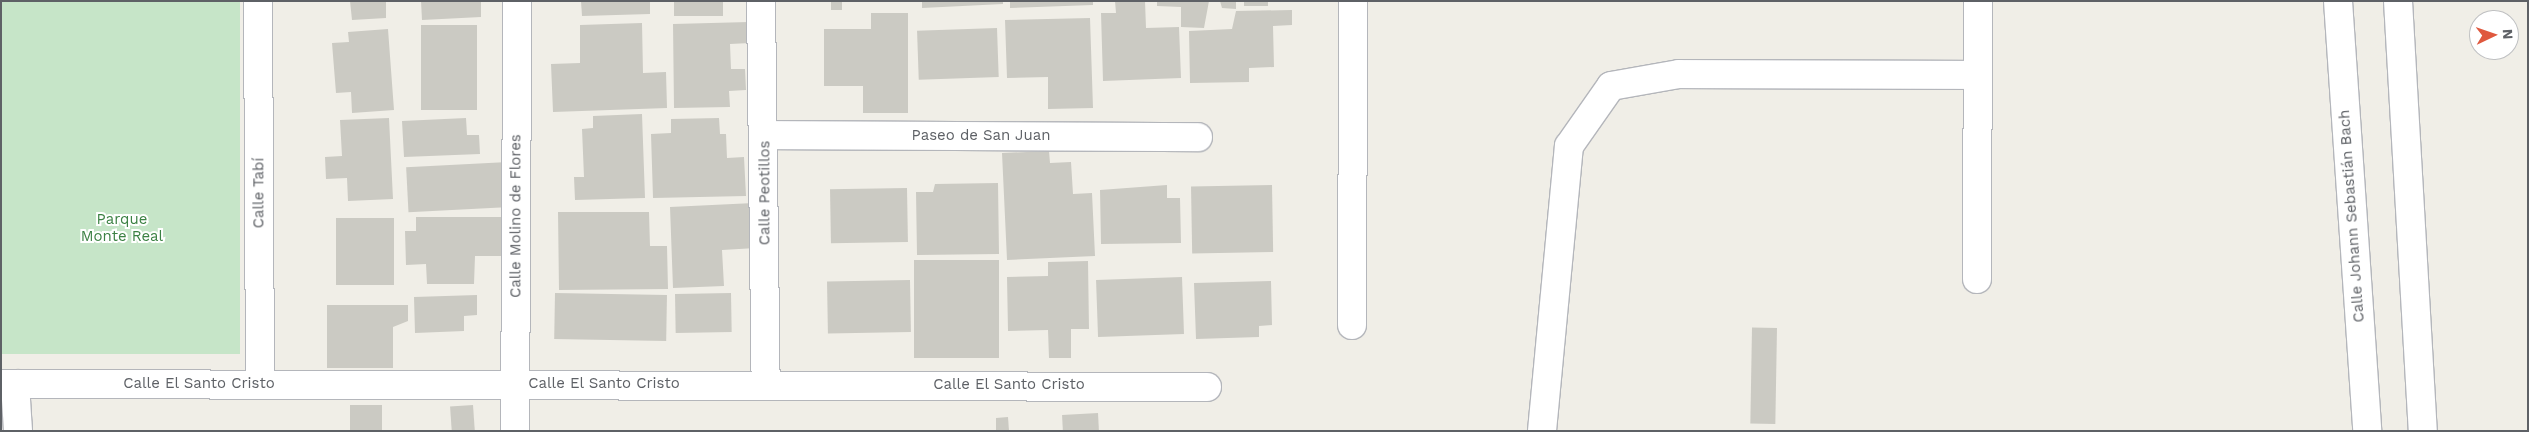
<!DOCTYPE html>
<html>
<head>
<meta charset="utf-8">
<style>
	body { margin:0 }
	#map { position:relative; width:2529px; height:432px; overflow:hidden; background:#f0eee7; font-family:"Work Sans",sans-serif }
	div>[style] { position:absolute }
	[style*='--x'] { left:calc(var(--x)*1px); top:calc(var(--y)*1px); width:calc(var(--w)*1px); rotate:calc(var(--a)*1deg) }
	.green>* { inset:0; background:#c6e5c8; transform-origin:0 0 }
	.building>* { inset:0; background:#cbcac3; transform-origin:0 0 }
	.roads { filter:drop-shadow(1px 0 #b4b6bb) drop-shadow(-1px 0 #b4b6bb) drop-shadow(0 1px #b4b6bb) drop-shadow(0 -1px #b4b6bb) }
	.minor>* { height:28px; margin:-14px; padding:0 14px; transform-origin:14px; border-radius:14px; background:#fff }
	span { translate:-50% -50%; white-space:nowrap; text-align:center; line-height:1.15; -webkit-text-stroke:4px #fff; paint-order:stroke }
	.street-label { font-size:15px; color:#5e6166 }
	.park-label { font-size:15px; color:#3b8143 }
	.frame { position:absolute; inset:0; border:2px solid #5e6166; pointer-events:none }
	.north { position:absolute; left:2469px; top:10px; width:50px; height:50px; box-sizing:border-box; background:#fff; border:1px solid #bfc0c2; border-radius:50%; rotate:87deg; font-size:14px; font-weight:700; line-height:20px; text-align:center; color:#5e6166 }
	.north::after { content:''; display:block; margin:auto; width:18px; height:22px; background:#df583e; clip-path:polygon(50% 0,100% 100%,50% 72%,0 100%) }
</style>
</head>
<body>
<div id="map">
	<div class="green">
		<div style="left:1px;top:1px;width:239px;height:353px"></div>
	</div>
	<div class="building">
		<div style="clip-path:polygon(350px 1px,386px 1px,386px 18px,352px 20px)"></div>
		<div style="clip-path:polygon(421px 1px,481px 1px,481px 17px,422px 20px)"></div>
		<div style="clip-path:polygon(581px 1px,650px 1px,650px 14px,582px 16px)"></div>
		<div style="left:674px;top:1px;width:49px;height:15px"></div>
		<div style="left:831px;top:1px;width:11px;height:9px"></div>
		<div style="clip-path:polygon(922px 1px,1003px 1px,1003px 4px,922px 8px)"></div>
		<div style="clip-path:polygon(1010px 1px,1093px 1px,1093px 5px,1010px 8px)"></div>
		<div style="clip-path:polygon(1115px 1px,1145px 1px,1146px 28px,1179px 27px,1181px 78px,1103px 81px,1101px 13px,1116px 13px)"></div>
		<div style="clip-path:polygon(1157px 1px,1209px 1px,1204px 28px,1181px 27px,1181px 7px,1157px 6px)"></div>
		<div style="clip-path:polygon(1220px 1px,1236px 1px,1236px 9px,1222px 8px)"></div>
		<div style="left:1244px;top:1px;width:24px;height:5px"></div>
		<div style="clip-path:polygon(1292px 10px,1292px 25px,1273px 26px,1274px 67px,1249px 68px,1249px 82px,1190px 83px,1189px 31px,1232px 29px,1236px 11px)"></div>
		<div style="clip-path:polygon(871px 13px,908px 13px,908px 113px,863px 113px,863px 86px,824px 86px,824px 29px,871px 29px)"></div>
		<div style="clip-path:polygon(1090px 18px,1093px 108px,1048px 109px,1048px 77px,1007px 78px,1005px 20px)"></div>
		<div style="clip-path:polygon(749px 22px,750px 43px,730px 44px,731px 69px,745px 69px,746px 90px,729px 91px,730px 107px,674px 108px,673px 24px)"></div>
		<div style="clip-path:polygon(642px 23px,643px 73px,666px 72px,667px 108px,553px 112px,551px 64px,580px 63px,580px 25px)"></div>
		<div style="left:421px;top:25px;width:56px;height:85px"></div>
		<div style="left:997px;top:28px;width:49px;height:80px;rotate:88deg"></div>
		<div style="clip-path:polygon(388px 29px,394px 110px,352px 113px,351px 92px,336px 93px,332px 43px,349px 42px,348px 32px)"></div>
		<div style="clip-path:polygon(642px 114px,645px 198px,575px 200px,574px 177px,584px 177px,582px 129px,593px 128px,593px 116px)"></div>
		<div style="clip-path:polygon(389px 118px,393px 199px,348px 201px,347px 178px,326px 179px,325px 157px,342px 156px,340px 120px)"></div>
		<div style="clip-path:polygon(466px 118px,467px 135px,479px 135px,480px 154px,404px 157px,402px 121px)"></div>
		<div style="clip-path:polygon(719px 118px,720px 134px,726px 134px,727px 158px,744px 157px,746px 196px,653px 198px,651px 134px,671px 133px,671px 119px)"></div>
		<div style="clip-path:polygon(1049px 151px,1050px 163px,1071px 162px,1073px 194px,1092px 193px,1095px 256px,1007px 260px,1002px 153px)"></div>
		<div style="left:508px;top:162px;width:45px;height:102px;rotate:87deg"></div>
		<div style="clip-path:polygon(998px 183px,999px 254px,917px 255px,916px 192px,933px 192px,935px 184px)"></div>
		<div style="clip-path:polygon(1167px 185px,1167px 198px,1180px 198px,1181px 243px,1101px 244px,1100px 190px)"></div>
		<div style="left:1272px;top:185px;width:67px;height:81px;rotate:89deg"></div>
		<div style="left:907px;top:188px;width:54px;height:77px;rotate:89deg"></div>
		<div style="clip-path:polygon(754px 203px,756px 248px,722px 250px,724px 286px,673px 288px,670px 207px)"></div>
		<div style="clip-path:polygon(558px 212px,649px 212px,650px 246px,667px 246px,668px 289px,559px 290px)"></div>
		<div style="clip-path:polygon(416px 217px,508px 217px,508px 256px,475px 256px,474px 284px,427px 284px,426px 264px,406px 265px,405px 231px,416px 231px)"></div>
		<div style="left:336px;top:218px;width:58px;height:67px"></div>
		<div style="left:914px;top:260px;width:85px;height:98px"></div>
		<div style="clip-path:polygon(1088px 261px,1089px 329px,1071px 329px,1071px 358px,1049px 358px,1048px 330px,1008px 331px,1007px 277px,1048px 276px,1048px 262px)"></div>
		<div style="left:1182px;top:277px;width:57px;height:86px;rotate:88deg"></div>
		<div style="left:910px;top:280px;width:52px;height:83px;rotate:89deg"></div>
		<div style="clip-path:polygon(1271px 281px,1272px 325px,1259px 326px,1259px 337px,1196px 339px,1194px 283px)"></div>
		<div style="left:555px;top:293px;width:112px;height:46px;rotate:1deg"></div>
		<div style="left:731px;top:293px;width:39px;height:56px;rotate:89deg"></div>
		<div style="clip-path:polygon(477px 295px,477px 315px,464px 316px,464px 331px,415px 333px,414px 297px)"></div>
		<div style="clip-path:polygon(327px 305px,408px 305px,408px 321px,393px 327px,393px 368px,327px 368px)"></div>
		<div style="left:1777px;top:328px;width:96px;height:25px;rotate:91deg"></div>
		<div style="left:382px;top:405px;width:26px;height:32px;rotate:90deg"></div>
		<div style="left:473px;top:405px;width:26px;height:23px;rotate:86deg"></div>
		<div style="left:1098px;top:413px;width:18px;height:36px;rotate:87deg"></div>
		<div style="clip-path:polygon(1008px 417px,1009px 431px,996px 431px,996px 418px)"></div>
	</div>
	<div class="roads">
		<div class="minor">
			<div style="--x:258;--y:1;--w:383;--a:89.7"></div>
			<div style="--x:761;--y:1;--w:383;--a:89.3"></div>
			<div style="--x:2338;--y:1;--w:431;--a:86.1"></div>
			<div style="--x:2398;--y:1;--w:431;--a:86.7"></div>
			<div style="--x:765;--y:135;--w:433;--a:0.3"></div>
			<div style="--x:1977;--y:279;--w:278;--a:-89.8"></div>
			<div style="--x:1352;--y:325;--w:324;--a:-89.8"></div>
			<div style="--x:1;--y:384;--w:1206;--a:0.14"></div>
			<div style="--x:15;--y:384;--w:47;--a:86.3"></div>
			<div style="--x:515;--y:431;--w:430;--a:-89.7"></div>
			<div style="--x:1542;--y:431;--w:286;--a:-84.6"></div>
			<div style="--x:1569;--y:146;--w:73;--a:-55"></div>
			<div style="--x:1611;--y:86;--w:69;--a:-10"></div>
			<div style="--x:1679;--y:74;--w:299;--a:0.2"></div>
		</div>
	</div>
	<div class="street-label">
		<span style="left:981px;top:136px">Paseo de San Juan</span>
		<span style="left:259px;top:193px;rotate:-90deg">Calle Tabí</span>
		<span style="left:765px;top:193px;rotate:-90deg">Calle Peotillos</span>
		<span style="left:516px;top:216px;rotate:-90deg">Calle Molino de Flores</span>
		<span style="left:2352px;top:216px;rotate:-94deg">Calle Johann Sebastián Bach</span>
		<span style="left:199px;top:384px">Calle El Santo Cristo</span>
		<span style="left:604px;top:384px">Calle El Santo Cristo</span>
		<span style="left:1009px;top:385px">Calle El Santo Cristo</span>
	</div>
	<div class="park-label">
		<span style="left:122px;top:228px">Parque<br>Monte Real</span>
	</div>
	<div class="frame"></div>
	<div class="north">N</div>
</div>
</body>
</html>
